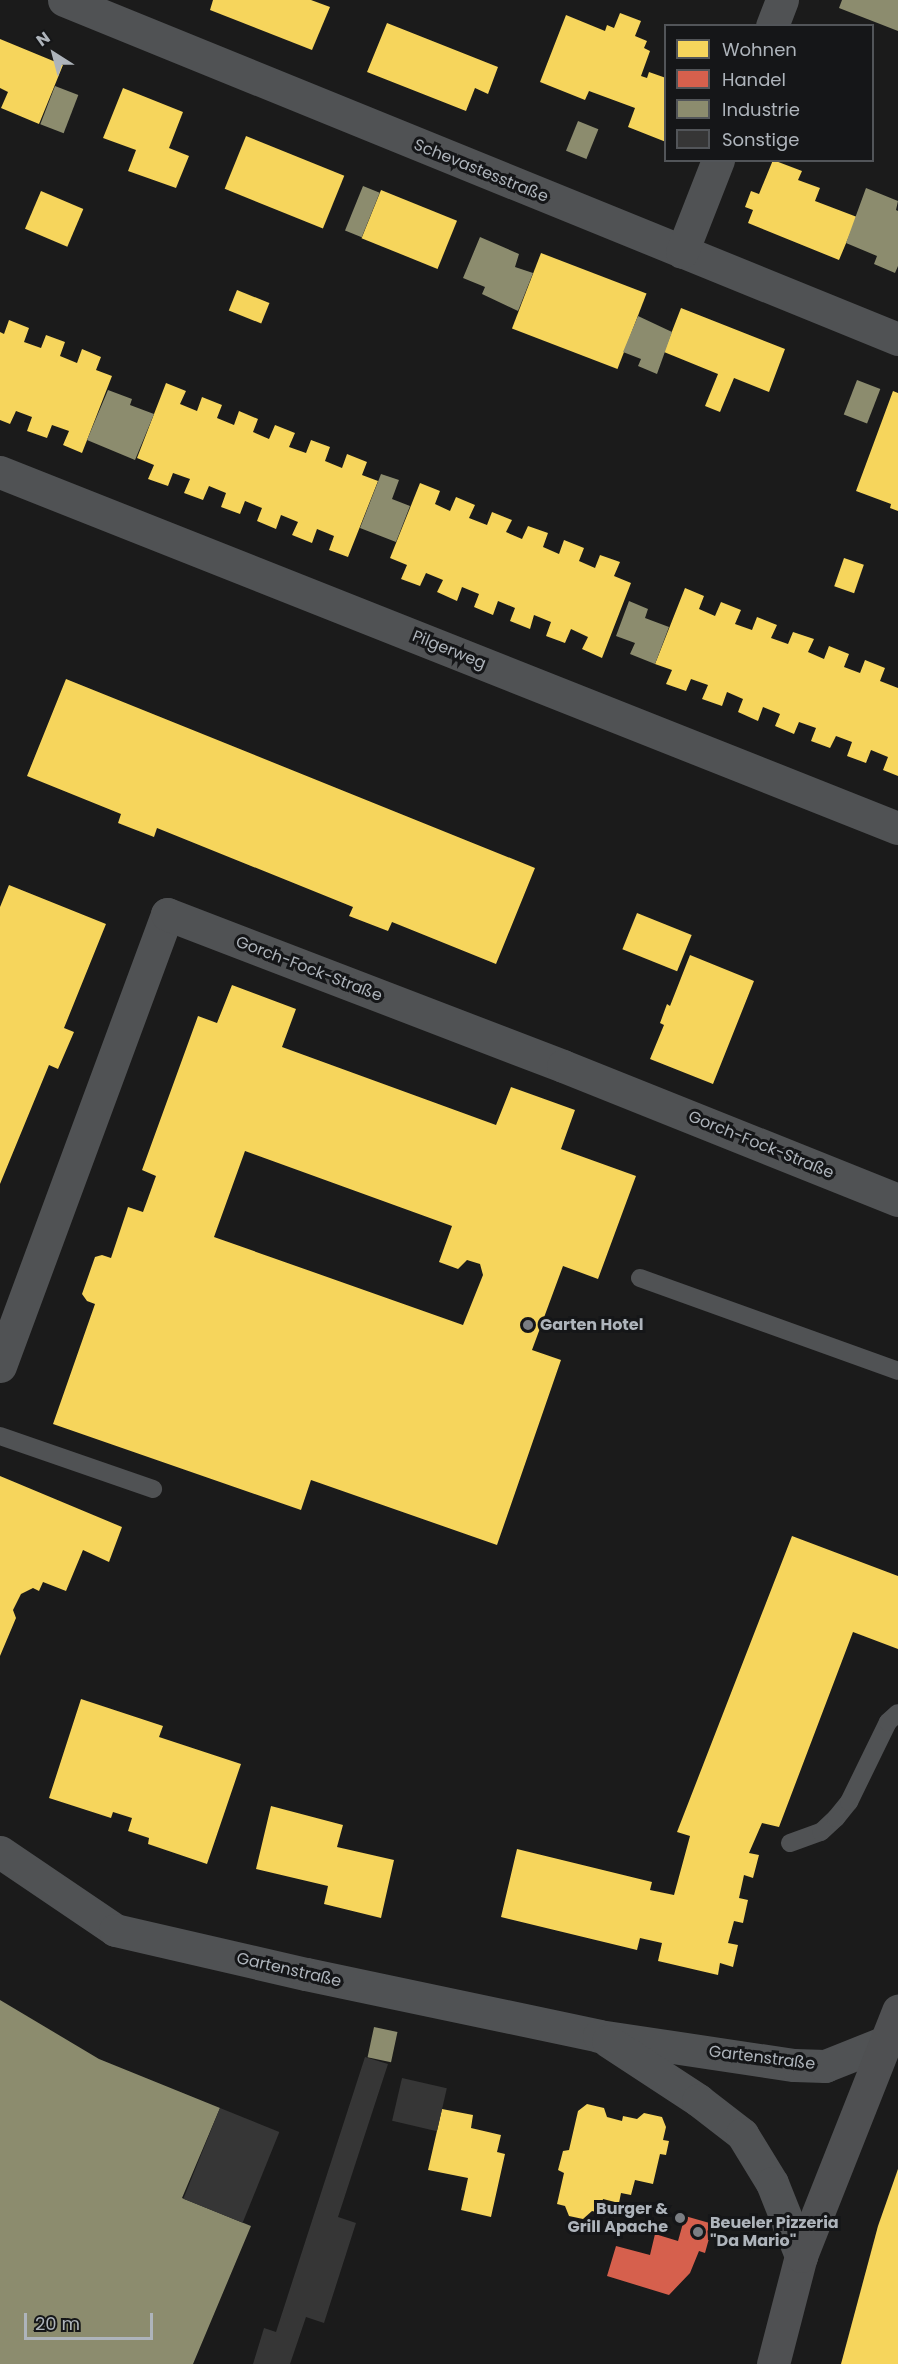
<!DOCTYPE html>
<html>
<head>
<meta charset="utf-8">
<style>
	body { margin:0 }
	#map { position:relative; width:898px; height:2364px; overflow:hidden; background:#1b1b1b; font-family:Poppins,sans-serif }
	div>[style] { position:absolute }
	[style*='--x'] { left:calc(var(--x)*1px); top:calc(var(--y)*1px); width:calc(var(--w)*1px); rotate:calc(var(--a)*1deg) }
	.homes>* { inset:0; background:#f6d55c; transform-origin:0 0 }
	.shops>* { inset:0; background:#d6604d }
	.industry>* { inset:0; background:#8c8c6e; transform-origin:0 0 }
	.building>* { inset:0; background:#363636; transform-origin:0 0 }
	.service>* { height:18px; margin:-9px; padding:0 9px; transform-origin:9px; border-radius:9px; background:#505254 }
	.minor>* { height:33px; margin:-16.5px; padding:0 16.5px; transform-origin:16.5px; border-radius:16.5px; background:#505254 }
	.tertiary>* { height:33px; margin:-16.5px; padding:0 16.5px; transform-origin:16.5px; border-radius:16.5px; background:#505254 }
	.secondary>* { height:33px; margin:-16.5px; padding:0 16.5px; transform-origin:16.5px; border-radius:16.5px; background:#4f5052 }
	.dots>* { width:16px; height:16px; translate:-50% -50%; box-sizing:border-box; border:3px solid #151618; border-radius:50% }
	span { translate:-50% -50%; white-space:nowrap; text-align:center; line-height:1.15; -webkit-text-stroke:6px #151618; paint-order:stroke }
	.street-label { font-size:16px; color:#aeb4bb }
	.poi-label { font-size:16px; color:#aeb4bb; font-weight:700 }
	.left { translate:0 -50%; text-align:left }
	.right { translate:-100% -50%; text-align:right }
	.legend { position:absolute; left:664px; top:24px; width:210px; height:138px; box-sizing:border-box; background:#151618; border:2px solid #525559; margin:0; padding:8px 10px; list-style:none; font-size:18px; color:#aeb4bb }
	.legend li { display:flex; align-items:center; gap:12px; height:30px }
	.legend b { width:30px; border:2px solid #525559 }
	.north { position:absolute; left:24px; top:24px; width:60px; height:60px; -webkit-text-stroke:4px #151618; paint-order:stroke; rotate:324deg; font-size:16px; font-weight:700; line-height:24px; text-align:center; color:#aeb4bb }
	.north::after { content:''; display:block; margin:auto; width:21px; height:27px; background:#aeb4bb; clip-path:polygon(50% 0,100% 100%,50% 72%,0 100%) }
	.scale { position:absolute; left:24px; top:2313px; width:129px; height:27px; box-sizing:border-box; border:3px solid #aeb4bb; border-top:0; padding-left:8px; font-size:18px; line-height:21px; white-space:nowrap; color:#aeb4bb; -webkit-text-stroke:4px #151618; paint-order:stroke }
</style>
</head>
<body>
<div id="map">
	<div class="homes">
		<div style="clip-path:polygon(213px 0,311px 0,330px 7px,312px 50px,210px 10px)"></div>
		<div style="clip-path:polygon(620px 13px,641px 21px,635px 36px,647px 41px,644px 48px,650px 51px,641px 76px,647px 78px,649px 72px,666px 78px,666px 142px,628px 127px,635px 108px,589px 91px,585px 100px,540px 82px,566px 15px,605px 31px,607px 25px,614px 28px)"></div>
		<div style="clip-path:polygon(387px 23px,498px 67px,488px 94px,475px 88px,466px 111px,367px 72px)"></div>
		<div style="clip-path:polygon(0 39px,63px 65px,39px 124px,1px 108px,8px 92px,0 88px)"></div>
		<div style="clip-path:polygon(123px 88px,183px 112px,169px 148px,189px 156px,176px 188px,128px 171px,136px 150px,103px 138px)"></div>
		<div style="left:246px;top:136px;width:106px;height:57px;rotate:22deg"></div>
		<div style="clip-path:polygon(773px 160px,802px 171px,798px 180px,820px 188px,815px 201px,857px 217px,839px 260px,748px 223px,753px 210px,745px 207px,751px 191px,759px 194px)"></div>
		<div style="left:381px;top:190px;width:82px;height:52px;rotate:22deg"></div>
		<div style="left:41px;top:191px;width:46px;height:41px;rotate:23deg"></div>
		<div style="left:541px;top:253px;width:113px;height:81px;rotate:21deg"></div>
		<div style="left:237px;top:290px;width:35px;height:22px;rotate:22deg"></div>
		<div style="clip-path:polygon(681px 308px,785px 349px,769px 392px,734px 378px,720px 412px,705px 406px,718px 374px,664px 352px)"></div>
		<div style="clip-path:polygon(9px 320px,29px 328px,24px 342px,41px 348px,46px 335px,65px 342px,60px 356px,77px 363px,82px 349px,101px 357px,96px 370px,112px 376px,82px 453px,63px 445px,69px 431px,52px 425px,47px 438px,27px 431px,32px 417px,16px 411px,10px 424px,0 420px,0 332px,4px 334px)"></div>
		<div style="clip-path:polygon(166px 383px,186px 391px,180px 404px,197px 411px,202px 397px,222px 405px,217px 418px,234px 425px,239px 411px,258px 419px,253px 432px,269px 439px,275px 425px,295px 433px,289px 447px,306px 453px,311px 440px,330px 447px,325px 461px,342px 468px,347px 454px,367px 462px,362px 475px,378px 481px,348px 557px,329px 550px,334px 536px,317px 529px,312px 543px,292px 535px,298px 522px,281px 515px,276px 529px,257px 521px,262px 508px,245px 501px,240px 514px,221px 507px,226px 493px,209px 486px,203px 500px,184px 493px,190px 479px,173px 473px,168px 486px,148px 479px,154px 465px,137px 458px)"></div>
		<div style="clip-path:polygon(893px 391px,898px 393px,898px 511px,890px 508px,891px 504px,856px 491px)"></div>
		<div style="clip-path:polygon(420px 483px,440px 491px,435px 504px,450px 511px,456px 497px,475px 505px,469px 518px,487px 525px,492px 512px,512px 520px,506px 532px,522px 539px,528px 526px,548px 533px,543px 547px,559px 554px,564px 540px,584px 548px,579px 561px,595px 568px,600px 555px,620px 562px,614px 576px,631px 583px,602px 658px,582px 649px,588px 637px,571px 629px,565px 643px,546px 636px,551px 622px,534px 615px,530px 629px,510px 621px,515px 608px,498px 601px,493px 615px,474px 607px,479px 594px,462px 587px,457px 601px,437px 592px,443px 580px,426px 573px,420px 586px,401px 579px,407px 565px,390px 558px)"></div>
		<div style="left:844px;top:558px;width:21px;height:30px;rotate:19deg"></div>
		<div style="clip-path:polygon(685px 588px,704px 596px,699px 609px,715px 616px,721px 602px,741px 610px,735px 624px,752px 630px,757px 617px,777px 625px,771px 638px,788px 644px,793px 632px,814px 639px,808px 652px,824px 659px,829px 646px,849px 654px,844px 667px,860px 673px,865px 660px,885px 668px,880px 681px,898px 688px,898px 776px,883px 770px,888px 757px,871px 750px,866px 763px,847px 756px,852px 742px,836px 736px,830px 748px,811px 741px,816px 728px,799px 722px,794px 734px,775px 726px,780px 714px,763px 707px,758px 721px,738px 712px,743px 699px,727px 692px,722px 706px,702px 699px,708px 685px,691px 679px,686px 691px,666px 684px,672px 670px,655px 664px)"></div>
		<div style="clip-path:polygon(66px 679px,535px 868px,496px 964px,392px 922px,388px 931px,349px 916px,353px 907px,157px 828px,154px 837px,118px 823px,121px 814px,27px 776px)"></div>
		<div style="clip-path:polygon(9px 885px,106px 924px,64px 1028px,74px 1032px,58px 1069px,49px 1065px,0 1184px,0 907px)"></div>
		<div style="left:637px;top:913px;width:59px;height:39px;rotate:22deg"></div>
		<div style="clip-path:polygon(690px 955px,754px 981px,713px 1084px,650px 1059px,664px 1025px,660px 1023px,667px 1004px,670px 1006px)"></div>
		<div style="clip-path:polygon(evenodd,232px 985px,296px 1009px,282px 1047px,496px 1125px,511px 1087px,575px 1110px,561px 1149px,636px 1176px,598px 1279px,563px 1266px,532px 1350px,561px 1360px,497px 1545px,311px 1480px,301px 1510px,53px 1424px,95px 1304px,87px 1301px,82px 1294px,95px 1257px,102px 1255px,111px 1258px,128px 1207px,143px 1212px,156px 1176px,142px 1170px,198px 1016px,217px 1023px,232px 985px,245px 1151px,452px 1226px,439px 1262px,458px 1269px,467px 1260px,480px 1264px,483px 1275px,463px 1325px,214px 1237px,245px 1151px)"></div>
		<div style="clip-path:polygon(0 1476px,122px 1527px,109px 1562px,83px 1550px,66px 1591px,43px 1582px,39px 1591px,33px 1588px,21px 1594px,13px 1610px,16px 1618px,0 1656px)"></div>
		<div style="clip-path:polygon(792px 1536px,898px 1576px,898px 1649px,853px 1632px,779px 1827px,762px 1823px,749px 1853px,759px 1855px,753px 1878px,744px 1875px,739px 1898px,748px 1900px,743px 1923px,734px 1921px,728px 1943px,738px 1945px,733px 1967px,720px 1963px,718px 1975px,658px 1961px,662px 1943px,640px 1938px,637px 1950px,501px 1917px,517px 1849px,652px 1882px,650px 1890px,674px 1895px,690px 1836px,677px 1832px)"></div>
		<div style="clip-path:polygon(81px 1699px,163px 1726px,159px 1737px,241px 1764px,207px 1864px,148px 1844px,149px 1838px,128px 1831px,132px 1818px,113px 1812px,111px 1818px,49px 1798px)"></div>
		<div style="clip-path:polygon(271px 1806px,343px 1825px,337px 1847px,394px 1860px,381px 1918px,324px 1904px,328px 1886px,256px 1869px)"></div>
		<div style="clip-path:polygon(587px 2104px,604px 2108px,607px 2117px,622px 2121px,623px 2116px,637px 2119px,644px 2113px,662px 2117px,666px 2127px,663px 2140px,669px 2141px,666px 2155px,660px 2154px,653px 2184px,635px 2180px,631px 2195px,621px 2193px,619px 2203px,603px 2199px,600px 2213px,592px 2211px,583px 2219px,569px 2216px,565px 2206px,557px 2204px,564px 2173px,558px 2170px,563px 2151px,569px 2150px,578px 2111px)"></div>
		<div style="clip-path:polygon(442px 2109px,473px 2115px,471px 2128px,501px 2135px,497px 2152px,505px 2154px,491px 2217px,461px 2210px,468px 2178px,428px 2170px)"></div>
		<div style="clip-path:polygon(898px 2169px,898px 2364px,841px 2364px,878px 2226px)"></div>
	</div>
	<div class="shops">
		<div style="clip-path:polygon(685px 2216px,713px 2224px,705px 2253px,699px 2251px,690px 2273px,669px 2295px,607px 2276px,616px 2246px,650px 2255px,655px 2234px,678px 2241px)"></div>
	</div>
	<div class="industry">
		<div style="clip-path:polygon(842px 0,898px 0,898px 31px,839px 8px)"></div>
		<div style="left:55px;top:86px;width:25px;height:41px;rotate:21deg"></div>
		<div style="left:578px;top:121px;width:22px;height:32px;rotate:22deg"></div>
		<div style="left:363px;top:186px;width:18px;height:48px;rotate:22deg"></div>
		<div style="clip-path:polygon(866px 188px,898px 201px,896px 210px,898px 211px,898px 266px,895px 273px,874px 264px,877px 256px,846px 243px)"></div>
		<div style="clip-path:polygon(480px 237px,519px 254px,515px 267px,533px 273px,518px 311px,482px 294px,485px 287px,463px 278px)"></div>
		<div style="clip-path:polygon(638px 316px,672px 332px,657px 374px,638px 366px,641px 359px,623px 352px)"></div>
		<div style="left:857px;top:380px;width:25px;height:37px;rotate:21deg"></div>
		<div style="clip-path:polygon(108px 390px,132px 399px,130px 405px,154px 414px,135px 460px,87px 440px)"></div>
		<div style="clip-path:polygon(381px 474px,399px 480px,392px 499px,410px 506px,396px 542px,360px 528px)"></div>
		<div style="clip-path:polygon(629px 601px,648px 609px,645px 618px,669px 627px,655px 664px,630px 654px,635px 643px,616px 636px)"></div>
		<div style="clip-path:polygon(0 2000px,99px 2059px,220px 2108px,182px 2198px,251px 2226px,193px 2364px,0 2364px)"></div>
		<div style="left:374px;top:2027px;width:24px;height:31px;rotate:12deg"></div>
	</div>
	<div class="building">
		<div style="clip-path:polygon(365px 2057px,388px 2064px,338px 2217px,356px 2223px,324px 2323px,306px 2317px,290px 2364px,253px 2364px,264px 2328px,276px 2332px)"></div>
		<div style="left:402px;top:2078px;width:46px;height:44px;rotate:13deg"></div>
		<div style="left:220px;top:2108px;width:64px;height:98px;rotate:22deg"></div>
	</div>
	<div class="service">
		<div style="--x:640;--y:1278;--w:274;--a:19.8"></div>
		<div style="--x:0;--y:1436;--w:162;--a:19.1"></div>
		<div style="--x:790;--y:1843;--w:33;--a:-20"></div>
		<div style="--x:821;--y:1832;--w:21;--a:-43"></div>
		<div style="--x:836;--y:1818;--w:21;--a:-51"></div>
		<div style="--x:849;--y:1802;--w:89;--a:-64"></div>
		<div style="--x:888;--y:1722;--w:13;--a:-42"></div>
	</div>
	<div class="minor">
		<div style="--x:64;--y:0;--w:900;--a:22.12"></div>
		<div style="--x:772;--y:26;--w:28;--a:-69"></div>
		<div style="--x:682;--y:252;--w:99;--a:-68.6"></div>
		<div style="--x:0;--y:472;--w:966;--a:21.63"></div>
		<div style="--x:0;--y:1366;--w:482;--a:-69.7"></div>
		<div style="--x:167;--y:914;--w:424;--a:21"></div>
		<div style="--x:563;--y:1066;--w:361;--a:21.8"></div>
	</div>
	<div class="tertiary">
		<div style="--x:0;--y:1852;--w:139;--a:34.1"></div>
		<div style="--x:115;--y:1930;--w:196;--a:13"></div>
		<div style="--x:306;--y:1974;--w:299;--a:11.9"></div>
		<div style="--x:599;--y:2036;--w:197;--a:8.5"></div>
		<div style="--x:794;--y:2065;--w:31;--a:2"></div>
		<div style="--x:825;--y:2066;--w:79;--a:-21.7"></div>
		<div style="--x:608;--y:2041;--w:108;--a:33.2"></div>
		<div style="--x:698;--y:2100;--w:56;--a:37.7"></div>
		<div style="--x:742;--y:2134;--w:57;--a:58.5"></div>
		<div style="--x:772;--y:2183;--w:79;--a:68.3"></div>
	</div>
	<div class="secondary">
		<div style="--x:773;--y:2364;--w:112;--a:-75.5"></div>
		<div style="--x:801;--y:2256;--w:264;--a:-68.4"></div>
	</div>
	<div class="dots">
		<div style="left:528px;top:1325px;background:#7b7e83"></div>
		<div style="left:680px;top:2218px;background:#7b7e83"></div>
		<div style="left:698px;top:2232px;background:#7b7e83"></div>
	</div>
	<div class="street-label">
		<span style="left:481px;top:171px;rotate:22deg">Schevastesstraße</span>
		<span style="left:449px;top:650px;rotate:22deg">Pilgerweg</span>
		<span style="left:309px;top:969px;rotate:21deg">Gorch-Fock-Straße</span>
		<span style="left:761px;top:1145px;rotate:22deg">Gorch-Fock-Straße</span>
		<span style="left:289px;top:1970px;rotate:13deg">Gartenstraße</span>
		<span style="left:762px;top:2058px;rotate:7deg">Gartenstraße</span>
	</div>
	<div class="poi-label">
		<span class="left" style="left:540px;top:1325px">Garten Hotel</span>
		<span class="right" style="left:668px;top:2218px">Burger &amp;<br>Grill Apache</span>
		<span class="left" style="left:710px;top:2232px">Beueler Pizzeria<br>"Da Mario"</span>
	</div>
	<ul class="legend">
	<li><b style="height:16px;background:#f6d55c"></b>Wohnen</li>
	<li><b style="height:16px;background:#d6604d"></b>Handel</li>
	<li><b style="height:16px;background:#8c8c6e"></b>Industrie</li>
	<li><b style="height:16px;background:#363636"></b>Sonstige</li>
	</ul>
	<div class="north">N</div>
	<div class="scale">20 m</div>
</div>
</body>
</html>
